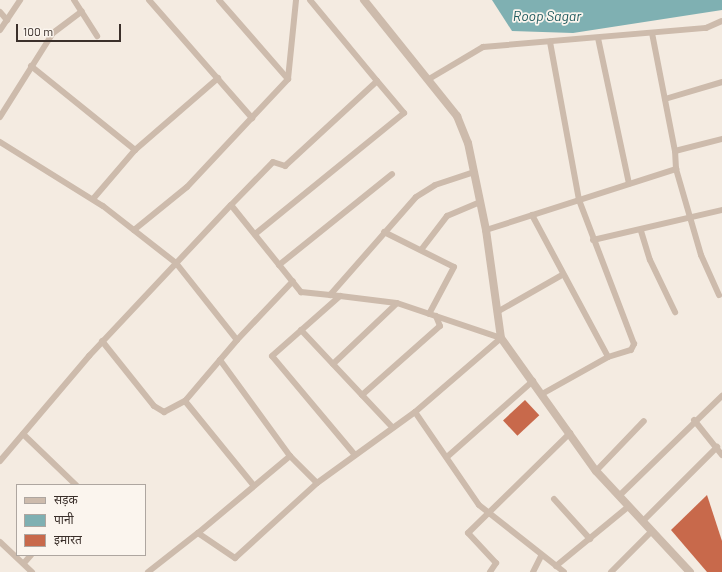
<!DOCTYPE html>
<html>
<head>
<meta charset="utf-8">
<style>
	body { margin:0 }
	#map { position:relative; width:722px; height:572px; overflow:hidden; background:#f4ebe1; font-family:Barlow,"Noto Sans Devanagari",sans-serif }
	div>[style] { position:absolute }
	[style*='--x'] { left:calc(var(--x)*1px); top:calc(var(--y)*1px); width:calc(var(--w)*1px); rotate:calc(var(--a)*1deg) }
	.water>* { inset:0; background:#7fb0b2 }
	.building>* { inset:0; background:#c8694b; transform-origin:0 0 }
	.minor>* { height:6px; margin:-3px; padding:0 3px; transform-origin:3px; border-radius:3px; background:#cdbbac }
	.tertiary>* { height:8px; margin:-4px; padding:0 4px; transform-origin:4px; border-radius:4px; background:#cdbbac }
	span { translate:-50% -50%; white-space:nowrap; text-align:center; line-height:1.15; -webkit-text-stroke:3.5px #fbf5ee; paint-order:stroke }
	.water-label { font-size:14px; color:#1f5a5e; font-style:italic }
	.legend { position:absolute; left:16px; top:484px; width:130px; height:72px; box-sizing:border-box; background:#fbf5ee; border:1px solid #aea6a0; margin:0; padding:5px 7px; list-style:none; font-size:12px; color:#3b302b }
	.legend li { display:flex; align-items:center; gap:8px; height:20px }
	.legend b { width:20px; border:1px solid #aea6a0 }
	.scale { position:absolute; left:16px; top:24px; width:105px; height:18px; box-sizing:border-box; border:2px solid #3b302b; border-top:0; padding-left:5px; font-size:12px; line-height:14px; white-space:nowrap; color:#3b302b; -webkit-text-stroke:3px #fbf5ee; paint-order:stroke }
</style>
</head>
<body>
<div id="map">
	<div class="water">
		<div style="clip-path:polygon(492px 0,722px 0,722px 10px,573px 33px,512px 31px)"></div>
	</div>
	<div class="building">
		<div style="left:525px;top:400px;width:21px;height:30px;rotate:47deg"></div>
		<div style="clip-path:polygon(707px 495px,722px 541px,722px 572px,707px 572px,671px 530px)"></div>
	</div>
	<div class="minor">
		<div style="--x:74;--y:0;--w:43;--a:57.4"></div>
		<div style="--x:149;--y:0;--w:157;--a:48.9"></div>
		<div style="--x:219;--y:0;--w:105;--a:48.9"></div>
		<div style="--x:310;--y:0;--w:105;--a:50.4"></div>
		<div style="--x:0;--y:12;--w:11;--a:49"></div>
		<div style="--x:0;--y:30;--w:36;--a:-56"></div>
		<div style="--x:652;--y:33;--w:120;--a:79"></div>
		<div style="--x:675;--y:151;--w:49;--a:-14.3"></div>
		<div style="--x:598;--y:38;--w:149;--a:78"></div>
		<div style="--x:31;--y:66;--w:134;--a:38.9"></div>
		<div style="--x:429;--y:79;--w:63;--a:-30.7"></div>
		<div style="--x:483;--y:47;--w:224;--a:-4.9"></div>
		<div style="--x:706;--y:28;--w:17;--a:-24"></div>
		<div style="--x:665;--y:99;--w:59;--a:-16.6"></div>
		<div style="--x:0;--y:117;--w:99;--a:-57.8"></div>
		<div style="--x:53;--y:33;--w:36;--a:-37"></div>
		<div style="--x:0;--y:142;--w:121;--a:31.9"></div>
		<div style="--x:103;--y:206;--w:93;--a:38"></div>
		<div style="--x:176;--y:263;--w:98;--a:51.6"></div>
		<div style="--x:237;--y:340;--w:81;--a:-46.5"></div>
		<div style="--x:676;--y:169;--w:90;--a:73.8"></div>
		<div style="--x:701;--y:255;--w:44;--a:65.8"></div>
		<div style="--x:93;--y:199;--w:65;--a:-49.4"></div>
		<div style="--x:135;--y:150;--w:110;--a:-40.9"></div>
		<div style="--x:231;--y:205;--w:60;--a:-45.7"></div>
		<div style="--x:273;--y:162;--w:13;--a:18"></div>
		<div style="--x:285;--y:166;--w:125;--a:-42.7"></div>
		<div style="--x:377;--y:81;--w:42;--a:49.8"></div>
		<div style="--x:404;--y:113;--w:192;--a:140.9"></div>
		<div style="--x:532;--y:215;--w:161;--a:61.8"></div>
		<div style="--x:134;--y:230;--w:68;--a:-39.1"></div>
		<div style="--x:187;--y:187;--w:148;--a:-46.9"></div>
		<div style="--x:288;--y:79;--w:79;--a:-84.2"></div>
		<div style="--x:486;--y:230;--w:200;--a:-17.8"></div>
		<div style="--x:676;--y:169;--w:18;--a:-93"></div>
		<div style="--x:641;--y:231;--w:30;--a:73"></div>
		<div style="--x:650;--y:260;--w:58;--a:64.3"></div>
		<div style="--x:384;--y:232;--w:78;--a:26.6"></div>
		<div style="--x:454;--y:267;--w:53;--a:118"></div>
		<div style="--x:593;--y:240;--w:132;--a:-13.1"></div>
		<div style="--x:421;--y:250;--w:43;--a:-52.6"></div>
		<div style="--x:447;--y:216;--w:36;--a:-23"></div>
		<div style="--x:279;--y:265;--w:145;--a:-38.8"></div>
		<div style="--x:330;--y:295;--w:130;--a:-48.7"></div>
		<div style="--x:416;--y:197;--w:22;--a:-32"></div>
		<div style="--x:435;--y:185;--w:41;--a:-18.4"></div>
		<div style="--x:497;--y:312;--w:75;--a:-29.6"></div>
		<div style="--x:301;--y:330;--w:134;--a:46.8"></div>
		<div style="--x:501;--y:338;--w:113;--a:139.3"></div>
		<div style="--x:415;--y:412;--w:113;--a:55.5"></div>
		<div style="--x:479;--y:505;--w:108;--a:38.2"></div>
		<div style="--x:237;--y:340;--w:80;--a:130.4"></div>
		<div style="--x:185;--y:401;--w:109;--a:50.9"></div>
		<div style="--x:102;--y:341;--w:83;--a:51.3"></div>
		<div style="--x:154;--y:406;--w:12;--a:31"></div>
		<div style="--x:164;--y:412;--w:24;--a:-28"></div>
		<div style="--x:220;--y:360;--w:119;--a:53.9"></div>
		<div style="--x:333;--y:364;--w:88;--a:-43.6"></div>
		<div style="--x:542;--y:394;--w:76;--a:-29.3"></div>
		<div style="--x:608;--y:357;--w:24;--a:-17"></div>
		<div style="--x:631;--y:350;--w:7;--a:-63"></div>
		<div style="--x:634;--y:344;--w:154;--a:-110.9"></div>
		<div style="--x:579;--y:200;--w:161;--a:-100.4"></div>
		<div style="--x:362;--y:395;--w:104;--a:-41.5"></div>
		<div style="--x:440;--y:326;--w:11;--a:-112"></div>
		<div style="--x:694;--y:420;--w:45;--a:51.3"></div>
		<div style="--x:23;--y:434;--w:74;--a:43.9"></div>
		<div style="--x:355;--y:455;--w:129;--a:-130"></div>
		<div style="--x:272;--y:356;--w:91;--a:-41.4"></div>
		<div style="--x:340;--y:296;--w:57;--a:7"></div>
		<div style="--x:397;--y:303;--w:110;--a:18.6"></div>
		<div style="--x:447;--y:457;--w:115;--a:-41.5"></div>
		<div style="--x:0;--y:461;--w:138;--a:-49.7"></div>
		<div style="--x:89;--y:356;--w:207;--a:-46.8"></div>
		<div style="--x:231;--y:205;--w:112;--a:51.2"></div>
		<div style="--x:301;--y:292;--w:39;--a:6"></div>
		<div style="--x:596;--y:471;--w:69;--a:-46.2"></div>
		<div style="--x:619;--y:496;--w:144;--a:-44.2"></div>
		<div style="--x:554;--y:499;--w:54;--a:48"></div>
		<div style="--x:643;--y:521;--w:105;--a:-45"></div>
		<div style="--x:198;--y:533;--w:120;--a:-39.9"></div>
		<div style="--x:290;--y:456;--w:38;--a:45"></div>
		<div style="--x:0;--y:542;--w:44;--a:43.2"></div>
		<div style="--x:24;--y:563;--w:11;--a:-49"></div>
		<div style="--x:556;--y:566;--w:94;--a:-39.4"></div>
		<div style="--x:148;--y:572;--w:63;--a:-38"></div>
		<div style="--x:198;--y:533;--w:45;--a:34"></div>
		<div style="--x:235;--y:558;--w:111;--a:-42.4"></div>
		<div style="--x:317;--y:483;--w:121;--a:-35.9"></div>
		<div style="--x:490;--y:572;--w:11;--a:-56"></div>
		<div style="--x:496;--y:563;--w:41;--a:-133"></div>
		<div style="--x:468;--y:533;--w:143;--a:-44.4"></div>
		<div style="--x:533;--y:572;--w:18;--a:-63"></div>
		<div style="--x:611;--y:572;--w:58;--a:-45"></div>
	</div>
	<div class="tertiary">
		<div style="--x:364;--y:0;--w:149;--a:51.3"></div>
		<div style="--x:457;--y:116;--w:29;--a:68"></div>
		<div style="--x:468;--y:143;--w:89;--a:78.3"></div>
		<div style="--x:486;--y:230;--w:109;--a:82.1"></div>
		<div style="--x:501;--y:338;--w:163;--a:54.5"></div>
		<div style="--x:596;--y:471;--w:138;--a:47.1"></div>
	</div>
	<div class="water-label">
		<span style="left:547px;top:16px">Roop Sagar</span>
	</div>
	<ul class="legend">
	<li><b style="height:5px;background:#cdbbac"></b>सड़क</li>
	<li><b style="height:11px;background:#7fb0b2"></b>पानी</li>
	<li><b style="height:11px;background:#c8694b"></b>इमारत</li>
	</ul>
	<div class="scale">100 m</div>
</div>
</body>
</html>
